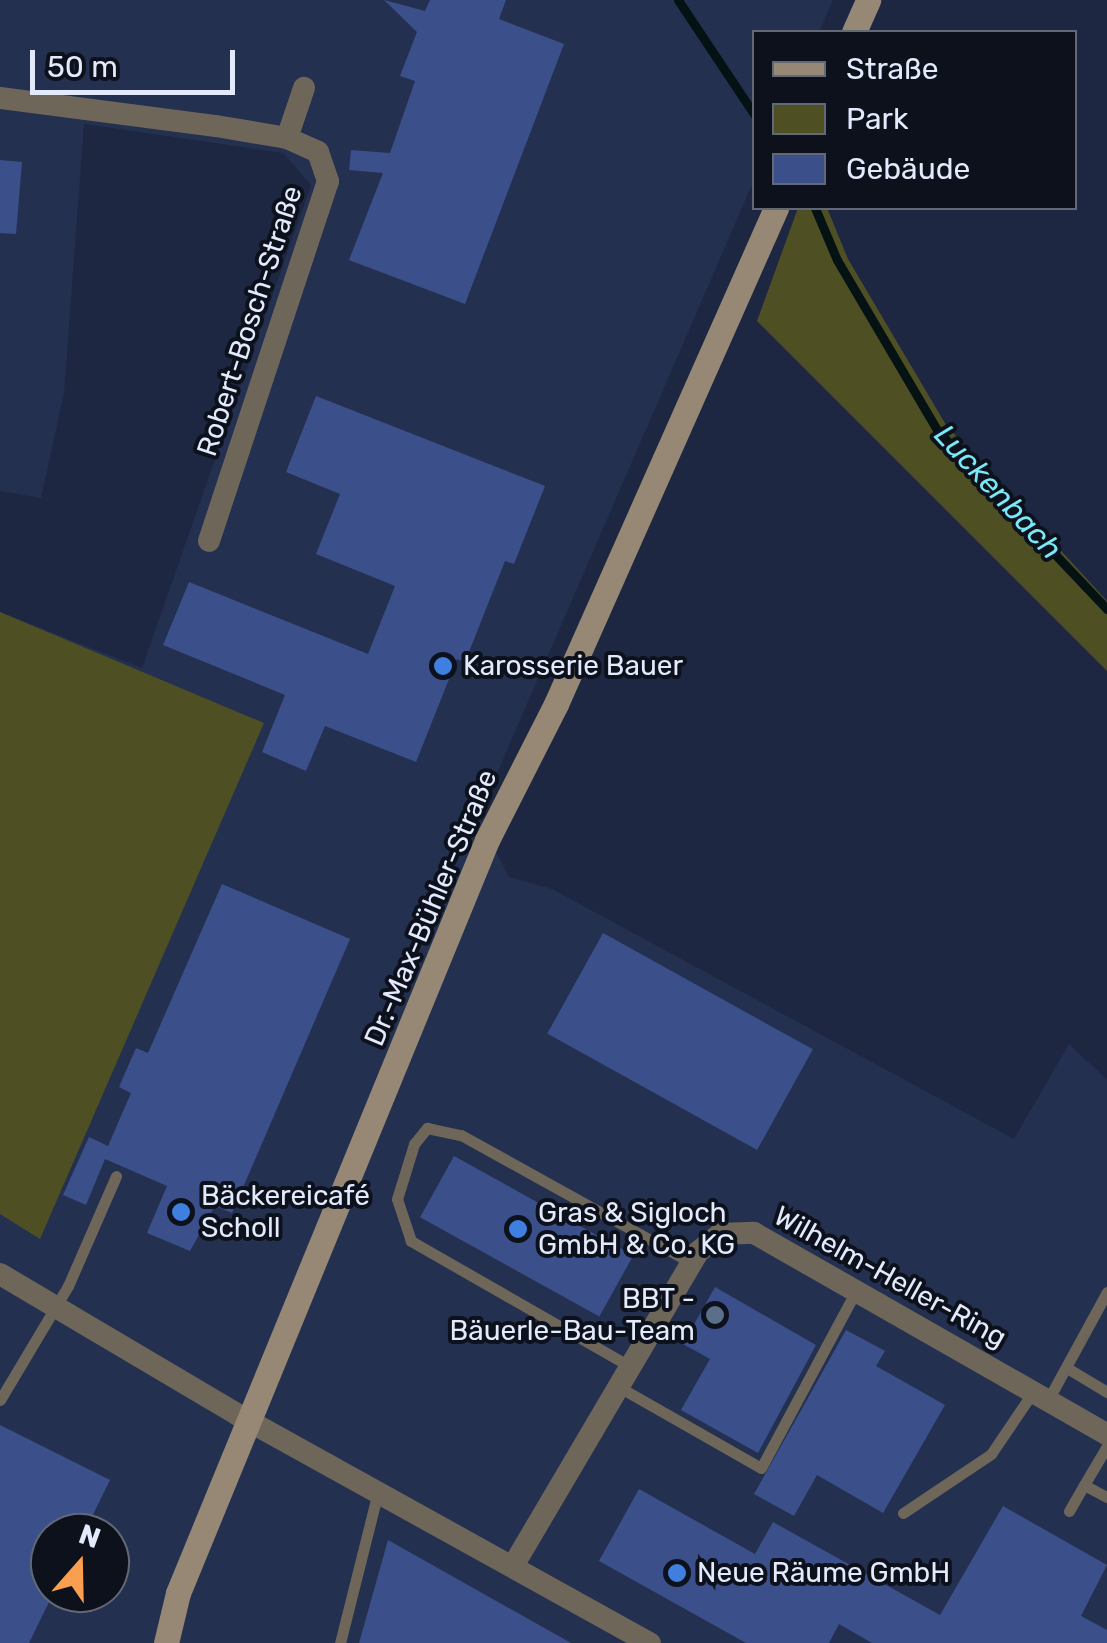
<!DOCTYPE html>
<html>
<head>
<meta charset="utf-8">
<style>
	body { margin:0 }
	#map { position:relative; width:1107px; height:1643px; overflow:hidden; background:#1d2741; font-family:Rubik,sans-serif }
	div>[style] { position:absolute }
	[style*='--x'] { left:calc(var(--x)*1px); top:calc(var(--y)*1px); width:calc(var(--w)*1px); rotate:calc(var(--a)*1deg) }
	.built>* { inset:0; background:#243050 }
	.green>* { inset:0; background:#4e5024 }
	.stream>* { height:9px; margin:-4.5px; padding:0 4.5px; transform-origin:4.5px; border-radius:4.5px; background:#051214 }
	.building>* { inset:0; background:#3b4f8a; transform-origin:0 0 }
	.lane>* { height:11px; margin:-5.5px; padding:0 5.5px; transform-origin:5.5px; border-radius:5.5px; background:#6e6659 }
	.street>* { height:22px; margin:-11px; padding:0 11px; transform-origin:11px; border-radius:11px; background:#6e6659 }
	.secondary>* { height:25px; margin:-12.5px; padding:0 12.5px; transform-origin:12.5px; border-radius:12.5px; background:#968874 }
	.dots>* { width:28px; height:28px; translate:-50% -50%; box-sizing:border-box; border:5px solid #0c111c; border-radius:50% }
	span { translate:-50% -50%; white-space:nowrap; text-align:center; line-height:1.15; -webkit-text-stroke:8px #0c111c; paint-order:stroke }
	.street-label { font-size:28px; color:#e3eafc }
	.poi-label { font-size:28px; color:#e3eafc }
	.left { translate:0 -50%; text-align:left }
	.right { translate:-100% -50%; text-align:right }
	.water-label { font-size:30px; color:#7ae9f7; font-style:italic }
	.legend { position:absolute; left:752px; top:30px; width:325px; height:180px; box-sizing:border-box; background:#0c111c; border:2px solid #626876; margin:0; padding:12px 18px; list-style:none; font-size:30px; color:#e3eafc }
	.legend li { display:flex; align-items:center; gap:20px; height:50px }
	.legend b { width:50px; border:2px solid #626876 }
	.north { position:absolute; left:30px; top:1513px; width:100px; height:100px; box-sizing:border-box; background:#0c111c; border:2px solid #626876; border-radius:50%; rotate:20deg; font-size:28px; font-weight:700; line-height:40px; text-align:center; color:#e3eafc }
	.north::after { content:''; display:block; margin:auto; width:35px; height:45px; background:#fa9f4f; clip-path:polygon(50% 0,100% 100%,50% 72%,0 100%) }
	.scale { position:absolute; left:30px; top:50px; width:205px; height:45px; box-sizing:border-box; border:5px solid #e3eafc; border-top:0; padding-left:12px; font-size:30px; line-height:35px; white-space:nowrap; color:#e3eafc; -webkit-text-stroke:8px #0c111c; paint-order:stroke }
</style>
</head>
<body>
<div id="map">
	<div class="built">
		<div style="clip-path:polygon(evenodd,0 0,833px 0,819px 32px,754px 32px,754px 180px,478px 817px,509px 877px,552px 889px,1014px 1139px,1069px 1044px,1107px 1080px,1107px 1643px,0 1643px,0 612px,142px 668px,311px 185px,283px 153px,84px 124px,64px 393px,41px 498px,0 491px,0 0,50px 1533px,110px 1533px,110px 1593px,50px 1593px,50px 1533px)"></div>
	</div>
	<div class="green">
		<div style="clip-path:polygon(798px 208px,827px 208px,848px 259px,946px 425px,1107px 601px,1107px 671px,757px 321px)"></div>
		<div style="clip-path:polygon(0 612px,264px 723px,40px 1239px,0 1214px)"></div>
	</div>
	<div class="stream">
		<div style="--x:678;--y:0;--w:137;--a:56.3"></div>
		<div style="--x:815;--y:208;--w:56;--a:67.1"></div>
		<div style="--x:837;--y:260;--w:197;--a:59.5"></div>
		<div style="--x:937;--y:430;--w:247;--a:46.5"></div>
	</div>
	<div class="building">
		<div style="clip-path:polygon(384px 0,425px 11px,430px 0,506px 0,499px 19px,564px 44px,465px 304px,349px 260px,383px 173px,349px 170px,351px 150px,390px 153px,415px 81px,400px 76px,417px 32px)"></div>
		<div style="clip-path:polygon(0 160px,22px 162px,16px 234px,0 233px)"></div>
		<div style="clip-path:polygon(316px 396px,545px 486px,514px 564px,505px 561px,465px 662px,457px 659px,416px 762px,325px 726px,306px 771px,262px 752px,285px 695px,163px 645px,189px 582px,368px 654px,395px 586px,316px 554px,340px 494px,286px 472px)"></div>
		<div style="clip-path:polygon(222px 884px,350px 939px,232px 1213px,215px 1206px,190px 1251px,147px 1233px,167px 1186px,105px 1159px,86px 1205px,63px 1195px,89px 1137px,108px 1146px,131px 1093px,119px 1087px,136px 1048px,148px 1053px)"></div>
		<div style="left:603px;top:933px;width:240px;height:115px;rotate:29deg"></div>
		<div style="left:454px;top:1156px;width:205px;height:70px;rotate:29deg"></div>
		<div style="clip-path:polygon(715px 1287px,816px 1345px,758px 1453px,681px 1410px,710px 1359px,683px 1344px)"></div>
		<div style="clip-path:polygon(846px 1330px,885px 1351px,876px 1366px,945px 1405px,883px 1513px,817px 1475px,794px 1516px,754px 1494px)"></div>
		<div style="clip-path:polygon(0 1425px,110px 1480px,84px 1533px,50px 1533px,50px 1600px,29px 1643px,0 1643px)"></div>
		<div style="clip-path:polygon(639px 1489px,755px 1554px,773px 1522px,940px 1615px,1003px 1506px,1107px 1565px,1081px 1616px,1107px 1630px,1107px 1643px,872px 1643px,839px 1624px,829px 1643px,746px 1643px,599px 1561px)"></div>
		<div style="clip-path:polygon(388px 1540px,571px 1643px,359px 1643px)"></div>
	</div>
	<div class="lane">
		<div style="--x:631;--y:1367;--w:254;--a:-150.2"></div>
		<div style="--x:411;--y:1241;--w:44;--a:-108.4"></div>
		<div style="--x:397;--y:1199;--w:58;--a:-72.8"></div>
		<div style="--x:414;--y:1144;--w:21;--a:-51"></div>
		<div style="--x:427;--y:1128;--w:35;--a:12"></div>
		<div style="--x:461;--y:1135;--w:264;--a:29"></div>
		<div style="--x:1067;--y:1368;--w:47;--a:31"></div>
		<div style="--x:619;--y:1387;--w:163;--a:29.7"></div>
		<div style="--x:761;--y:1468;--w:201;--a:-61.8"></div>
		<div style="--x:0;--y:1400;--w:133;--a:-59.2"></div>
		<div style="--x:68;--y:1286;--w:120;--a:-66.4"></div>
		<div style="--x:1048;--y:1400;--w:123;--a:-61.4"></div>
		<div style="--x:1107;--y:1446;--w:45;--a:120.5"></div>
		<div style="--x:1084;--y:1485;--w:26;--a:28"></div>
		<div style="--x:1069;--y:1511;--w:30;--a:-60"></div>
		<div style="--x:903;--y:1513;--w:106;--a:-33.8"></div>
		<div style="--x:991;--y:1454;--w:75;--a:-55.9"></div>
		<div style="--x:340;--y:1643;--w:156;--a:-75.9"></div>
	</div>
	<div class="street">
		<div style="--x:0;--y:98;--w:218;--a:7.4"></div>
		<div style="--x:216;--y:126;--w:72;--a:9.6"></div>
		<div style="--x:287;--y:138;--w:34;--a:24"></div>
		<div style="--x:318;--y:152;--w:31;--a:71"></div>
		<div style="--x:328;--y:181;--w:379;--a:108.3"></div>
		<div style="--x:287;--y:138;--w:53;--a:-71.2"></div>
		<div style="--x:0;--y:1274;--w:277;--a:30.6"></div>
		<div style="--x:238;--y:1415;--w:471;--a:29"></div>
		<div style="--x:513;--y:1566;--w:364;--a:-59.5"></div>
		<div style="--x:698;--y:1252;--w:28;--a:-39"></div>
		<div style="--x:720;--y:1234;--w:34;--a:-2"></div>
		<div style="--x:754;--y:1233;--w:406;--a:29.7"></div>
	</div>
	<div class="secondary">
		<div style="--x:854;--y:32;--w:35;--a:-66"></div>
		<div style="--x:166;--y:1643;--w:51;--a:-76.5"></div>
		<div style="--x:178;--y:1593;--w:814;--a:-67.69"></div>
		<div style="--x:487;--y:840;--w:153;--a:-63.1"></div>
		<div style="--x:556;--y:704;--w:543;--a:-66.08"></div>
	</div>
	<div class="dots">
		<div style="left:443px;top:666px;background:#3f7fe0"></div>
		<div style="left:181px;top:1212px;background:#3f7fe0"></div>
		<div style="left:518px;top:1229px;background:#3f7fe0"></div>
		<div style="left:715px;top:1315px;background:#5c6f8a"></div>
		<div style="left:677px;top:1573px;background:#3f7fe0"></div>
	</div>
	<div class="street-label">
		<span style="left:250px;top:321px;rotate:-72deg">Robert-Bosch-Straße</span>
		<span style="left:431px;top:908px;rotate:-67deg">Dr.-Max-Bühler-Straße</span>
		<span style="left:890px;top:1277px;rotate:29deg">Wilhelm-Heller-Ring</span>
	</div>
	<div class="poi-label">
		<span class="left" style="left:463px;top:666px">Karosserie Bauer</span>
		<span class="left" style="left:201px;top:1212px">Bäckereicafé<br>Scholl</span>
		<span class="left" style="left:538px;top:1229px">Gras &amp; Sigloch<br>GmbH &amp; Co. KG</span>
		<span class="right" style="left:695px;top:1315px">BBT -<br>Bäuerle-Bau-Team</span>
		<span class="left" style="left:697px;top:1573px">Neue Räume GmbH</span>
	</div>
	<div class="water-label">
		<span style="left:998px;top:492px;rotate:47deg">Luckenbach</span>
	</div>
	<ul class="legend">
	<li><b style="height:12px;background:#968874"></b>Straße</li>
	<li><b style="height:28px;background:#4e5024"></b>Park</li>
	<li><b style="height:28px;background:#3b4f8a"></b>Gebäude</li>
	</ul>
	<div class="north">N</div>
	<div class="scale">50 m</div>
</div>
</body>
</html>
